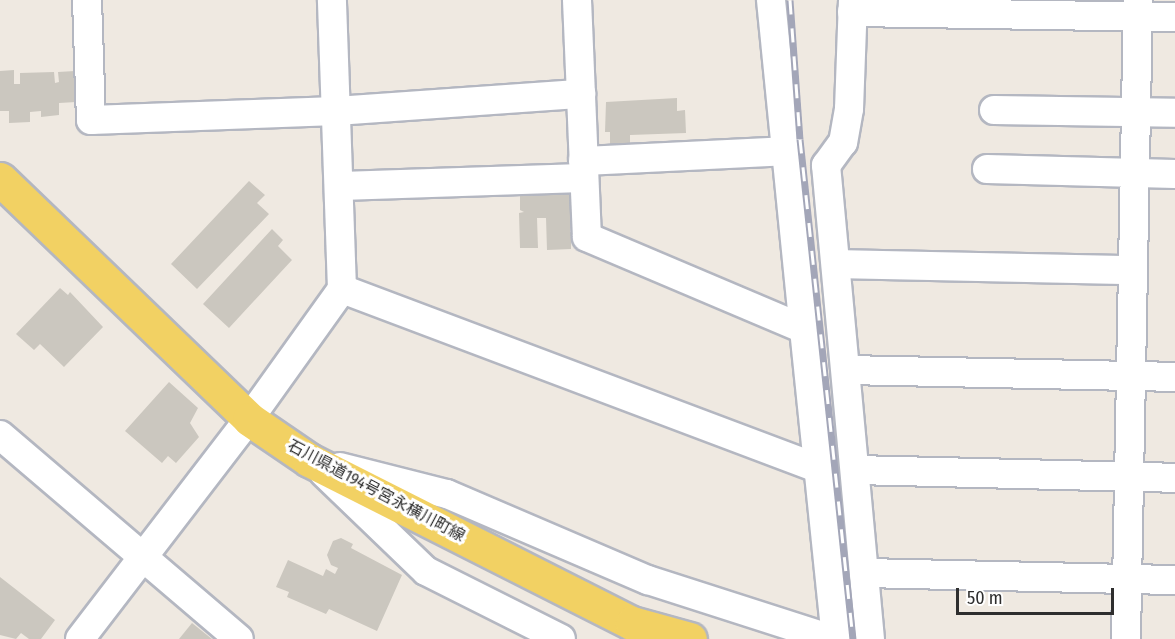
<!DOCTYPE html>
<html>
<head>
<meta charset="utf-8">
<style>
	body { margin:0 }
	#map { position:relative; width:1175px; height:639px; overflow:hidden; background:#efe9e1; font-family:"Fira Sans Condensed","Noto Sans JP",sans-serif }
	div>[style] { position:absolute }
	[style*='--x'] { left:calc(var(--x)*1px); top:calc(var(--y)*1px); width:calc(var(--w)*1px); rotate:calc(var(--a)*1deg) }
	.building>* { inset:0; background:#cbc7bf }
	.roads { filter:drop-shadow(2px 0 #b4b7c1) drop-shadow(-2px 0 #b4b7c1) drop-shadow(0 2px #b4b7c1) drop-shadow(0 -2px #b4b7c1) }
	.minor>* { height:28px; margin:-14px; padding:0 14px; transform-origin:14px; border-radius:14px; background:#fff }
	.major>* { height:33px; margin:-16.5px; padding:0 16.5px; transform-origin:16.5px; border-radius:16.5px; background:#f2d163 }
	.rail>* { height:7px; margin-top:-3.5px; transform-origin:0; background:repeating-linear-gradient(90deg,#fff 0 14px,#a3a6b8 0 28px); box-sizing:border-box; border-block:2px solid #a3a6b8 }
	span { translate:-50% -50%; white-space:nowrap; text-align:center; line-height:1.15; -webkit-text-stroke:6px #fff; paint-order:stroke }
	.street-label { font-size:16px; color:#2e2e2e }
	.scale { position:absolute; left:956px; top:588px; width:158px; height:27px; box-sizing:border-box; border:3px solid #2e2e2e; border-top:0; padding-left:8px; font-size:18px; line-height:21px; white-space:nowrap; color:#2e2e2e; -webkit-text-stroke:4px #fff; paint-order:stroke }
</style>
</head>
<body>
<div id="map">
	<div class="building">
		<div style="clip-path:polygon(14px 70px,14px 84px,20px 84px,20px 73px,54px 72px,55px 83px,59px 82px,58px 72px,75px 71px,76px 102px,59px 103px,59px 115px,41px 117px,41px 111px,30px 112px,30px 122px,9px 123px,9px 111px,0 111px,0 71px)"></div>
		<div style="clip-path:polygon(677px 98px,677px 111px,685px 110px,686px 133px,630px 135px,630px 146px,610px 147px,610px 132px,605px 132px,606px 102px)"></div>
		<div style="clip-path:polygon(249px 181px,265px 195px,257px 203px,269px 214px,197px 289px,171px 264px)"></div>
		<div style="clip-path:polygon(520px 190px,571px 191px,570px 232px,574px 232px,575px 241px,571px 241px,571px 249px,547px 250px,546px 218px,537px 218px,538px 248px,520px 248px,519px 213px,524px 212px,520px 210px)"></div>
		<div style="clip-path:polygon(272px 229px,283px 240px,278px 246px,292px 260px,229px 328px,203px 304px)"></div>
		<div style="clip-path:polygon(60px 288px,68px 295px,70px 292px,103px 327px,64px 367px,40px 344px,34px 350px,16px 334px)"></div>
		<div style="clip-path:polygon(169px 382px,198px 408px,190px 423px,199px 437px,176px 463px,168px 456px,162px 463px,125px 431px)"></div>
		<div style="clip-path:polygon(341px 538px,353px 544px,351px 548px,402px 575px,377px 631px,329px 609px,326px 614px,287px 597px,289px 592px,276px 587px,288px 560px,323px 576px,326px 569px,335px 574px,338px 568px,331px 565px,327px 555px,333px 541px)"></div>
		<div style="clip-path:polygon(0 577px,55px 620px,41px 639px,29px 639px,21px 633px,16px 639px,0 635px)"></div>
		<div style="clip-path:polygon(192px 623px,212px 639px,179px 639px)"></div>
	</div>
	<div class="roads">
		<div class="minor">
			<div style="--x:87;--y:0;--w:120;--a:88.1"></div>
			<div style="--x:91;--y:120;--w:245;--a:-2.1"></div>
			<div style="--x:336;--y:111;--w:246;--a:-4"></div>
			<div style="--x:577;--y:0;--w:237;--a:87.6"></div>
			<div style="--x:587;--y:237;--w:236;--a:23"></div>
			<div style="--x:804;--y:329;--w:312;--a:84.1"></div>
			<div style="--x:771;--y:0;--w:331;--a:84.3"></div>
			<div style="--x:853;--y:0;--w:109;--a:92.1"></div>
			<div style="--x:849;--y:109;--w:34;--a:100"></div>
			<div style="--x:843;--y:142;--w:29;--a:126"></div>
			<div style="--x:826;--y:165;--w:476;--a:84.7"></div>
			<div style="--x:852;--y:12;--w:323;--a:0.9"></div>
			<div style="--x:994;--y:110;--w:181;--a:0.9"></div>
			<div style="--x:583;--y:161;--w:203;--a:-2.8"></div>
			<div style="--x:987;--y:169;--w:188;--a:1.5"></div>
			<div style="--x:340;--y:186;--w:243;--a:-1.9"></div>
			<div style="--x:836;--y:264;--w:297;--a:1.2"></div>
			<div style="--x:342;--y:289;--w:511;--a:20.63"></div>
			<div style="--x:846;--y:370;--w:329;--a:1.2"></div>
			<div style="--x:0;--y:435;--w:314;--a:40.5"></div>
			<div style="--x:340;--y:467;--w:110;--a:14.2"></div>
			<div style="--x:447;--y:494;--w:219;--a:23.2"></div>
			<div style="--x:648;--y:580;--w:193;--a:17.8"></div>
			<div style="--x:855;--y:470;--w:320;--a:1.4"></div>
			<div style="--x:324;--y:473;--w:141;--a:43.9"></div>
			<div style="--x:426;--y:571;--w:151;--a:26.7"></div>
			<div style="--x:864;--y:573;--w:311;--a:1.3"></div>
			<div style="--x:80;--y:639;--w:277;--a:-52.5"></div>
			<div style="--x:249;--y:419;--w:160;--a:-54.4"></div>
			<div style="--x:342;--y:289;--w:289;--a:-92"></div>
			<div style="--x:1126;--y:639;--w:639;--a:-88.92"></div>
		</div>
		<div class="major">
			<div style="--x:0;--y:179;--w:346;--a:43.9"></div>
			<div style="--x:249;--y:419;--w:73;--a:34.3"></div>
			<div style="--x:309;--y:460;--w:362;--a:26.8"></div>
			<div style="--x:632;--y:623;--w:60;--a:15.4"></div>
		</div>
	</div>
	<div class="rail">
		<div style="--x:790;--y:0;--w:139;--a:85.9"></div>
		<div style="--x:800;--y:139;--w:503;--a:83.95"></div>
	</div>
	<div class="street-label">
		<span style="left:376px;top:491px;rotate:28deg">石川県道194号宮永横川町線</span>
	</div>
	<div class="scale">50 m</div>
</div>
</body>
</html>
